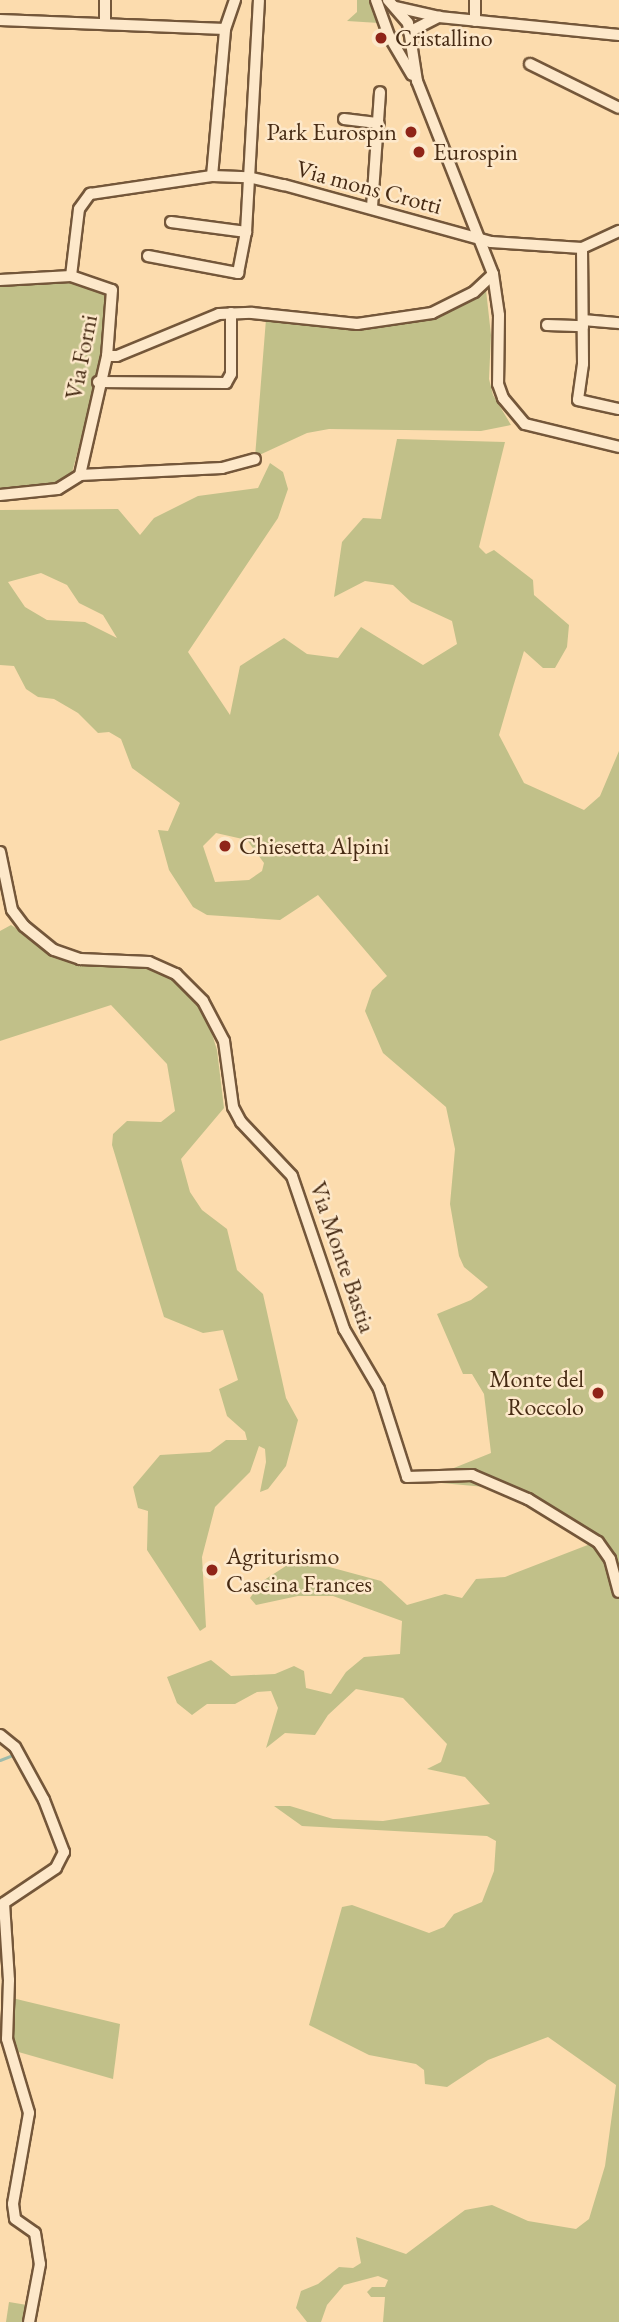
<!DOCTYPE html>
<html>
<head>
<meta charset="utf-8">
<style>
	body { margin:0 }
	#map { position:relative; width:619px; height:2322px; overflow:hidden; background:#fcdcae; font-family:"EB Garamond",serif }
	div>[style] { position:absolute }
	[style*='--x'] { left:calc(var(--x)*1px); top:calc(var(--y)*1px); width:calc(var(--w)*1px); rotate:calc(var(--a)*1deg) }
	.green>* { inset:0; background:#c1c089 }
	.stream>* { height:2.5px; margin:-1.25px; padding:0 1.25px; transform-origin:1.25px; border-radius:1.25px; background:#9fbcab }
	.roads { filter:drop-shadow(2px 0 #74573a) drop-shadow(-2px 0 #74573a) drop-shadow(0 2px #74573a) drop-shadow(0 -2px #74573a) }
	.street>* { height:10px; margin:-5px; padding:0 5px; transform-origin:5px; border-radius:5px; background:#fde8ca }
	.dots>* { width:19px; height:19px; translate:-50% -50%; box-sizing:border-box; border:4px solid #fde8ca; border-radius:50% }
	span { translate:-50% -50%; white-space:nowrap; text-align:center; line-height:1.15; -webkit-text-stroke:5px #fde8ca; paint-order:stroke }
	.poi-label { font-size:24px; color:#472b14 }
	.left { translate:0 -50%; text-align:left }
	.right { translate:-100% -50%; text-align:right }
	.street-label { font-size:24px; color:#472b14 }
</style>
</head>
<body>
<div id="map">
	<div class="green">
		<div style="clip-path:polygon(357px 0,369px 0,379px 23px,347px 21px,357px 12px)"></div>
		<div style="clip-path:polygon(73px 279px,104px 291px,106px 324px,101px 364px,70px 480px,58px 487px,0 491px,0 284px)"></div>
		<div style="clip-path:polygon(485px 281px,491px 335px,489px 379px,493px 395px,511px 425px,481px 431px,329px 429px,307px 433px,255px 457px,266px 319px,321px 325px,429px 316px)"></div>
		<div style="clip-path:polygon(evenodd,397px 439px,505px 442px,479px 547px,486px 554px,494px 550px,533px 580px,534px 595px,569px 625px,567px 647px,555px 668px,543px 668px,524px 651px,513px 687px,499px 735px,524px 783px,584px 810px,600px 796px,619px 751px,619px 2322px,383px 2322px,385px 2297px,371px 2297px,367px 2292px,372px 2287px,385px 2287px,388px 2280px,378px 2276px,344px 2285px,327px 2305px,321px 2322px,307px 2322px,296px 2308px,301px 2291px,318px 2284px,339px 2267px,353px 2268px,361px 2263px,356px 2237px,406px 2254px,465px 2210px,492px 2205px,528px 2221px,576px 2229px,589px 2219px,605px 2166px,616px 2085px,548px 2037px,488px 2060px,447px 2087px,425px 2084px,424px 2070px,416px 2064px,369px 2055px,309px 2025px,342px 1907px,352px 1905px,429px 1933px,444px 1927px,454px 1914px,482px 1902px,494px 1871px,496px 1841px,487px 1836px,302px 1826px,274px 1806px,290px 1806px,333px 1819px,383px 1821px,490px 1804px,465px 1777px,427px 1769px,441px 1762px,447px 1744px,403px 1698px,356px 1689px,328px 1715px,315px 1735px,285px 1733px,266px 1748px,278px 1708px,271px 1691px,257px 1692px,235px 1704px,207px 1704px,192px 1715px,177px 1703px,167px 1677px,211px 1660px,231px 1676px,275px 1674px,294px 1666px,304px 1671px,306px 1688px,331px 1694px,346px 1672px,364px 1657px,400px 1654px,402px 1621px,333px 1596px,298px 1596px,256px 1605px,250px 1598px,261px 1582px,289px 1564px,322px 1565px,381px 1581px,407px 1605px,445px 1594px,462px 1598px,476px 1579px,505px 1577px,598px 1541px,542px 1501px,485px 1487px,430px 1482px,434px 1476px,491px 1453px,484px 1394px,472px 1374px,463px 1374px,437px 1314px,471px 1300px,488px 1287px,464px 1267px,459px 1256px,450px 1204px,455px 1149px,446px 1107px,383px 1053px,365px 1011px,372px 990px,387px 976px,318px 895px,280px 920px,207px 915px,193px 907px,169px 870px,158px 830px,168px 831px,180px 803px,132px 768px,121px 739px,109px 732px,98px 733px,78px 713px,54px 699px,38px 697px,26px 689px,14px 666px,0 665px,0 510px,118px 509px,140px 535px,154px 518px,198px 496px,258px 488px,270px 463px,283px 472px,288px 489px,278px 518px,188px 652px,230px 715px,240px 666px,284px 638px,307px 654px,338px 658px,361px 627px,423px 665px,457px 644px,452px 621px,411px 602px,393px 585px,365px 581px,334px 597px,342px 542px,363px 518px,381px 519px,397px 439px,41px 573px,67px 585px,79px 603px,103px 615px,117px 638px,85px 622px,47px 620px,25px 607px,8px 582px,41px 573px,397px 439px,216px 833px,247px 840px,264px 863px,262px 871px,249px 880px,215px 882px,203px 846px,216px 833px)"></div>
		<div style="clip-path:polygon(11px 925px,68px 962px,142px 966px,186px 985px,207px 1018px,217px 1050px,224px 1108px,181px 1159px,190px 1192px,202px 1210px,227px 1229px,237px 1270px,263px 1294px,286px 1398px,298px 1420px,286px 1466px,268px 1489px,260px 1492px,266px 1462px,265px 1449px,259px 1446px,250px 1472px,215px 1507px,202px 1557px,206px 1627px,200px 1631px,147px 1550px,148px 1511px,138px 1508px,133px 1487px,160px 1455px,210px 1452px,226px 1440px,247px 1440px,245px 1432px,227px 1416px,219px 1389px,238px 1380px,223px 1330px,203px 1333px,164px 1317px,112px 1145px,113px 1134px,127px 1121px,161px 1122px,175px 1111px,167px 1064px,111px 1005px,0 1041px,0 931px)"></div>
		<div style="clip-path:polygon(8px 1997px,120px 2024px,113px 2079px,15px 2051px,7px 2039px)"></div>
		<div style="clip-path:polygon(9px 2302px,27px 2305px,24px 2322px,6px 2322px)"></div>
	</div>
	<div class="stream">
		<div style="--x:0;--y:1760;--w:17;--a:-21"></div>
	</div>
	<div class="roads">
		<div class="street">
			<div style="--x:105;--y:0;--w:21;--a:90"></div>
			<div style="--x:376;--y:0;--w:38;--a:70"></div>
			<div style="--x:389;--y:36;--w:45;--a:59.5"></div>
			<div style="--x:388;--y:0;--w:30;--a:49"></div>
			<div style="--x:408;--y:23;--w:59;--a:81.2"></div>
			<div style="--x:417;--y:81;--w:207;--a:68.5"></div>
			<div style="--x:493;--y:274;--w:41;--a:81.7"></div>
			<div style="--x:499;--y:315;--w:69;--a:90.8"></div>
			<div style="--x:498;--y:384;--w:15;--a:70"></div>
			<div style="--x:503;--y:398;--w:34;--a:50"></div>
			<div style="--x:525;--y:424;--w:97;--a:13.7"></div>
			<div style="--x:396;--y:7;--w:44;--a:13.1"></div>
			<div style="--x:439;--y:17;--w:181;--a:5.7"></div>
			<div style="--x:0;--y:20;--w:225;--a:2.3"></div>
			<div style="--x:475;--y:21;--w:21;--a:-90"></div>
			<div style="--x:409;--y:32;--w:34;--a:-27"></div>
			<div style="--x:530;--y:64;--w:99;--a:26.3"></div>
			<div style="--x:344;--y:119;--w:35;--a:7"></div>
			<div style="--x:212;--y:176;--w:148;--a:-84.9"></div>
			<div style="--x:225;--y:29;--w:31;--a:-71"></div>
			<div style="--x:372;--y:207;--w:115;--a:-86"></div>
			<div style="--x:171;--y:222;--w:76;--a:7.6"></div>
			<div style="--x:246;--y:232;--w:232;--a:-86.8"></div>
			<div style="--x:582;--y:248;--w:116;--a:89.5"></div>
			<div style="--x:583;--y:364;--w:36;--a:98"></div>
			<div style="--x:578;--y:400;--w:42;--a:12.4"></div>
			<div style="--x:148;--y:256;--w:92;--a:10.7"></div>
			<div style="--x:238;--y:273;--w:42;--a:-79"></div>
			<div style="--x:71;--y:276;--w:67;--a:-83.2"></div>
			<div style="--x:79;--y:209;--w:19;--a:-54"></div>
			<div style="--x:90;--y:194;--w:123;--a:-8.4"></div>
			<div style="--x:212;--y:176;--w:36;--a:2"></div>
			<div style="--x:248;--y:177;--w:37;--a:13"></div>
			<div style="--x:284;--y:185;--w:215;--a:15.4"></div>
			<div style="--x:491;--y:242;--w:91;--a:3.8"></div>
			<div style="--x:582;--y:248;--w:41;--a:-24.7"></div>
			<div style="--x:0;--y:280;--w:71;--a:-3.2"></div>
			<div style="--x:71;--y:276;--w:43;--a:18.9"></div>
			<div style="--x:112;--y:290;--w:66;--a:94.3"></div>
			<div style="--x:107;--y:356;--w:122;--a:102.8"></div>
			<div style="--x:583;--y:320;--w:36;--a:5"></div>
			<div style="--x:547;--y:325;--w:36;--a:2"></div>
			<div style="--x:107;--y:356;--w:10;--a:0"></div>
			<div style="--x:117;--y:356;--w:110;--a:-22.4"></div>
			<div style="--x:219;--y:314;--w:33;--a:-2"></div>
			<div style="--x:252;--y:313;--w:106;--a:6"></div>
			<div style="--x:357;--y:324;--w:76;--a:-8.3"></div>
			<div style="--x:432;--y:313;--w:47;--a:-26.6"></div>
			<div style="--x:474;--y:292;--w:26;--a:-43"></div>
			<div style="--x:98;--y:382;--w:128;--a:0.4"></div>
			<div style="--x:226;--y:383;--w:10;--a:-61"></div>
			<div style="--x:231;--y:374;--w:61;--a:-90"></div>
			<div style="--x:80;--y:475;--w:142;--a:-2.8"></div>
			<div style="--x:222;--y:468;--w:34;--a:-15"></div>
			<div style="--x:0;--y:495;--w:58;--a:-5.9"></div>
			<div style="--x:58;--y:489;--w:26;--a:-32"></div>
			<div style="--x:0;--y:852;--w:59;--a:78.3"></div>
			<div style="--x:12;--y:910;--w:20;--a:53"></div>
			<div style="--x:24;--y:926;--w:38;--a:39"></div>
			<div style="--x:54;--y:950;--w:28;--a:19"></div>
			<div style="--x:80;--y:959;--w:69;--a:2.5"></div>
			<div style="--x:149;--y:962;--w:30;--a:24"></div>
			<div style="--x:176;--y:974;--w:38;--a:45"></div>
			<div style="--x:203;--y:1001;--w:45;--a:62.3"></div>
			<div style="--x:224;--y:1041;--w:67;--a:82.2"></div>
			<div style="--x:233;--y:1107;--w:17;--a:62"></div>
			<div style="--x:241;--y:1122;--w:74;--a:46.6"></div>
			<div style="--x:292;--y:1176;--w:162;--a:71.2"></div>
			<div style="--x:344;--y:1329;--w:69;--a:59.7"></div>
			<div style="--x:379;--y:1389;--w:92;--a:72.3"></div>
			<div style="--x:407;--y:1477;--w:65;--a:-1.8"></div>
			<div style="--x:472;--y:1475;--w:61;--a:23.2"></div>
			<div style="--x:528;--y:1499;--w:82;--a:31.6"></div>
			<div style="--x:598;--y:1542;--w:21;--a:55"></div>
			<div style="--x:610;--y:1559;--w:34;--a:75"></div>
			<div style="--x:0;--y:1735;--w:19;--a:39"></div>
			<div style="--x:15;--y:1747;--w:60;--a:61.3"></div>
			<div style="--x:44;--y:1800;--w:56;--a:69"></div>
			<div style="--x:64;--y:1852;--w:18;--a:117"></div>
			<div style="--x:56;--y:1868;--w:63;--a:146.1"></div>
			<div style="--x:4;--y:1903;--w:77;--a:86.3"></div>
			<div style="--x:9;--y:1980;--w:59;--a:91.9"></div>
			<div style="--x:7;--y:2039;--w:77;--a:73.4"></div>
			<div style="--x:29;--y:2113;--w:92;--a:100"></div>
			<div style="--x:13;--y:2204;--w:15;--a:82"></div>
			<div style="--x:15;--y:2219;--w:24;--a:35"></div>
			<div style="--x:35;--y:2233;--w:31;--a:81"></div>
			<div style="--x:40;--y:2264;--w:59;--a:100.7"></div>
		</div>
	</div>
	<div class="dots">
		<div style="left:381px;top:38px;background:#8f2418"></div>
		<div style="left:411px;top:132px;background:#8f2418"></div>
		<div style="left:419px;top:152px;background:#8f2418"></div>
		<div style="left:225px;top:846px;background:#8f2418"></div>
		<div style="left:598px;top:1393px;background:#8f2418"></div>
		<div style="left:212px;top:1570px;background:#8f2418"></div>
	</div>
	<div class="poi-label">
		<span class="left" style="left:395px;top:38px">Cristallino</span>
		<span class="right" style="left:397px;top:132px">Park Eurospin</span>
		<span class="left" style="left:433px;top:152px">Eurospin</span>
		<span class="left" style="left:239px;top:846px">Chiesetta Alpini</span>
		<span class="right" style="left:584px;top:1393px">Monte del<br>Roccolo</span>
		<span class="left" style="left:226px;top:1570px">Agriturismo<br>Cascina Frances</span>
	</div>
	<div class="street-label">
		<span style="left:369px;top:187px;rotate:15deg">Via mons Crotti</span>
		<span style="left:81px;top:357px;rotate:-79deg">Via Forni</span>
		<span style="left:343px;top:1257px;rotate:71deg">Via Monte Bastia</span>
	</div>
</div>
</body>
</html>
